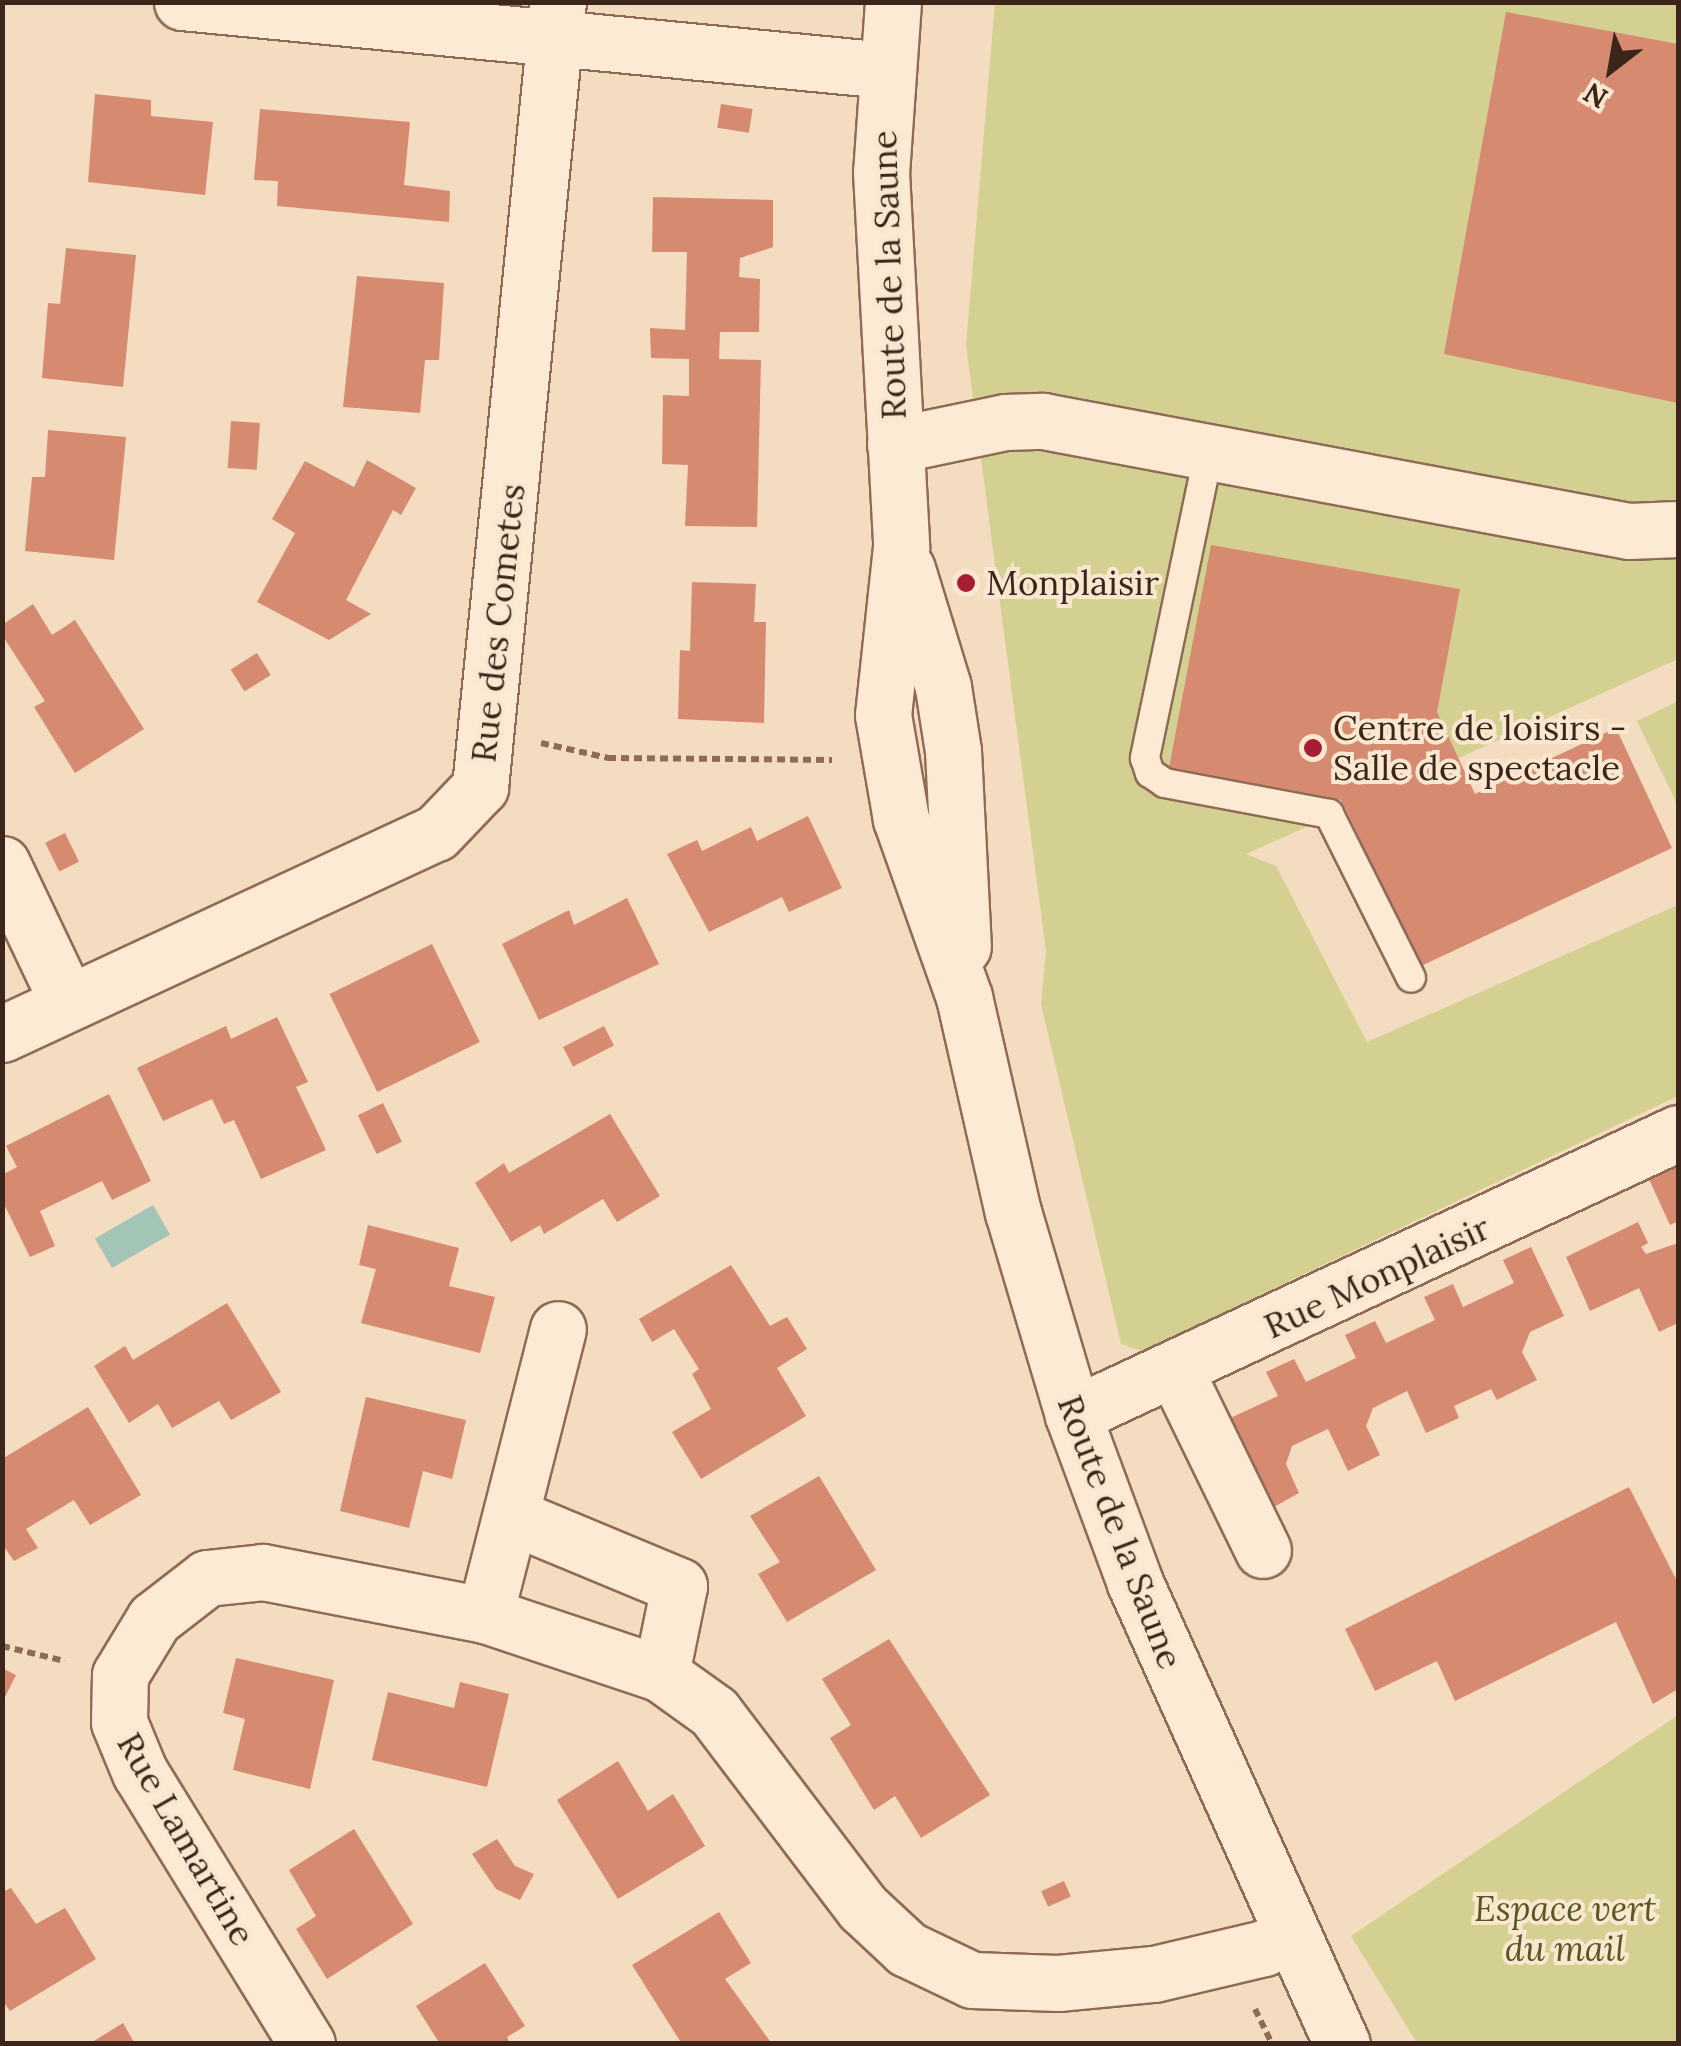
<!DOCTYPE html>
<html>
<head>
<meta charset="utf-8">
<style>
	body { margin:0 }
	#map { position:relative; width:1681px; height:2046px; overflow:hidden; background:#f3dcc0; font-family:Lora,serif }
	div>[style] { position:absolute }
	[style*='--x'] { left:calc(var(--x)*1px); top:calc(var(--y)*1px); width:calc(var(--w)*1px); rotate:calc(var(--a)*1deg) }
	.green>* { inset:0; background:#d3d092 }
	.water>* { inset:0; background:#a3c5b6; transform-origin:0 0 }
	.building>* { inset:0; background:#d68b71; transform-origin:0 0 }
	.path>* { height:6px; margin-top:-3px; transform-origin:0; background:repeating-linear-gradient(90deg,#8f6b55 0 8px,transparent 0 13px) }
	.roads { filter:drop-shadow(2px 0 #8f6b55) drop-shadow(-2px 0 #8f6b55) drop-shadow(0 2px #8f6b55) drop-shadow(0 -2px #8f6b55) }
	.lane>* { height:28px; margin:-14px; padding:0 14px; transform-origin:14px; border-radius:14px; background:#fdead4 }
	.street>* { height:55px; margin:-27.5px; padding:0 27.5px; transform-origin:27.5px; border-radius:27.5px; background:#fdead4 }
	.secondary>* { height:55px; margin:-27.5px; padding:0 27.5px; transform-origin:27.5px; border-radius:27.5px; background:#fdead4 }
	.dots>* { width:28px; height:28px; translate:-50% -50%; box-sizing:border-box; border:5px solid #f9e7d0; border-radius:50% }
	span { translate:-50% -50%; white-space:nowrap; text-align:center; line-height:1.15; -webkit-text-stroke:8px #f9e7d0; paint-order:stroke }
	.street-label { font-size:35px; color:#3c261c }
	.poi-label { font-size:35px; color:#3c261c }
	.left { translate:0 -50%; text-align:left }
	.park-label { font-size:35px; color:#555b20; font-style:italic }
	.frame { position:absolute; inset:0; border:5px solid #3c261c; pointer-events:none }
	.north { position:absolute; left:1561px; top:20px; width:100px; height:100px; -webkit-text-stroke:8px #f9e7d0; paint-order:stroke; rotate:211deg; font-size:28px; font-weight:700; line-height:40px; text-align:center; color:#3c261c }
	.north::after { content:''; display:block; margin:auto; width:35px; height:45px; background:#3c261c; clip-path:polygon(50% 0,100% 100%,50% 72%,0 100%) }
</style>
</head>
<body>
<div id="map">
	<div class="green">
		<div style="clip-path:polygon(995px 3px,1678px 3px,1678px 659px,1246px 854px,1276px 866px,1367px 1042px,1678px 905px,1678px 1096px,1142px 1351px,1121px 1344px,1041px 1004px,1046px 951px,966px 345px)"></div>
		<div style="clip-path:polygon(1678px 701px,1678px 806px,1637px 721px)"></div>
		<div style="clip-path:polygon(1678px 1715px,1678px 2043px,1417px 2043px,1351px 1936px)"></div>
	</div>
	<div class="water">
		<div style="left:153px;top:1205px;width:34px;height:67px;rotate:60deg"></div>
	</div>
	<div class="building">
		<div style="clip-path:polygon(1506px 12px,1678px 44px,1678px 403px,1444px 354px)"></div>
		<div style="clip-path:polygon(95px 94px,151px 100px,151px 116px,213px 122px,205px 195px,88px 182px)"></div>
		<div style="left:721px;top:104px;width:32px;height:24px;rotate:9deg"></div>
		<div style="clip-path:polygon(260px 109px,410px 122px,404px 185px,450px 191px,449px 222px,277px 206px,278px 181px,254px 180px)"></div>
		<div style="clip-path:polygon(653px 197px,773px 200px,773px 247px,740px 258px,739px 277px,760px 279px,759px 332px,720px 332px,719px 359px,761px 360px,757px 527px,685px 526px,688px 465px,662px 464px,663px 395px,689px 396px,689px 359px,651px 358px,650px 328px,685px 330px,687px 252px,652px 252px)"></div>
		<div style="clip-path:polygon(66px 248px,136px 255px,123px 387px,42px 378px,48px 303px,60px 304px)"></div>
		<div style="clip-path:polygon(357px 276px,444px 283px,439px 360px,425px 360px,420px 413px,343px 407px)"></div>
		<div style="left:231px;top:421px;width:29px;height:47px;rotate:4deg"></div>
		<div style="clip-path:polygon(48px 430px,126px 437px,114px 560px,25px 551px,32px 477px,45px 477px)"></div>
		<div style="clip-path:polygon(367px 460px,416px 488px,401px 515px,393px 510px,346px 600px,371px 614px,329px 640px,257px 602px,295px 533px,272px 519px,305px 461px,354px 487px)"></div>
		<div style="clip-path:polygon(1211px 545px,1460px 589px,1437px 712px,1475px 794px,1616px 728px,1672px 848px,1421px 966px,1341px 800px,1169px 768px)"></div>
		<div style="clip-path:polygon(692px 582px,756px 584px,754px 622px,766px 622px,764px 723px,678px 719px,680px 650px,690px 651px)"></div>
		<div style="clip-path:polygon(33px 604px,52px 635px,75px 620px,144px 729px,75px 773px,34px 707px,45px 701px,2px 635px,2px 625px)"></div>
		<div style="left:257px;top:653px;width:26px;height:31px;rotate:58deg"></div>
		<div style="clip-path:polygon(808px 816px,842px 888px,789px 912px,782px 897px,709px 932px,667px 854px,697px 840px,702px 851px,751px 827px,757px 841px)"></div>
		<div style="left:65px;top:833px;width:32px;height:22px;rotate:64deg"></div>
		<div style="clip-path:polygon(627px 898px,659px 964px,539px 1020px,502px 944px,569px 910px,574px 925px)"></div>
		<div style="left:432px;top:944px;width:109px;height:114px;rotate:64deg"></div>
		<div style="clip-path:polygon(277px 1017px,308px 1082px,296px 1087px,326px 1150px,261px 1179px,234px 1120px,224px 1124px,212px 1099px,163px 1121px,137px 1068px,226px 1026px,231px 1039px)"></div>
		<div style="left:604px;top:1026px;width:22px;height:46px;rotate:63deg"></div>
		<div style="clip-path:polygon(109px 1094px,151px 1181px,112px 1200px,102px 1181px,40px 1211px,55px 1246px,30px 1257px,2px 1200px,2px 1175px,17px 1167px,6px 1146px)"></div>
		<div style="left:383px;top:1103px;width:43px;height:28px;rotate:64deg"></div>
		<div style="clip-path:polygon(610px 1114px,660px 1196px,617px 1222px,603px 1199px,544px 1234px,540px 1225px,511px 1242px,475px 1183px,504px 1163px,509px 1173px)"></div>
		<div style="clip-path:polygon(1678px 1163px,1678px 1221px,1670px 1225px,1648px 1177px)"></div>
		<div style="clip-path:polygon(1638px 1222px,1648px 1243px,1641px 1247px,1646px 1254px,1678px 1243px,1678px 1323px,1659px 1332px,1639px 1288px,1590px 1311px,1566px 1257px)"></div>
		<div style="clip-path:polygon(368px 1225px,459px 1248px,449px 1286px,495px 1297px,480px 1353px,361px 1323px,376px 1269px,359px 1265px)"></div>
		<div style="clip-path:polygon(1531px 1247px,1564px 1316px,1530px 1332px,1522px 1352px,1537px 1380px,1497px 1400px,1491px 1389px,1454px 1406px,1459px 1418px,1426px 1433px,1407px 1391px,1373px 1408px,1366px 1426px,1380px 1455px,1348px 1471px,1328px 1429px,1292px 1446px,1286px 1464px,1299px 1493px,1268px 1510px,1226px 1420px,1278px 1396px,1266px 1372px,1294px 1359px,1306px 1382px,1356px 1358px,1345px 1335px,1375px 1321px,1386px 1343px,1435px 1320px,1424px 1297px,1453px 1284px,1463px 1307px,1514px 1283px,1503px 1260px)"></div>
		<div style="clip-path:polygon(731px 1265px,770px 1326px,787px 1317px,807px 1349px,777px 1368px,806px 1416px,701px 1479px,672px 1432px,711px 1409px,692px 1374px,699px 1369px,674px 1329px,652px 1342px,639px 1319px)"></div>
		<div style="clip-path:polygon(227px 1303px,281px 1392px,231px 1420px,219px 1401px,172px 1428px,158px 1404px,129px 1423px,94px 1366px,125px 1346px,133px 1360px)"></div>
		<div style="clip-path:polygon(366px 1397px,466px 1420px,452px 1479px,423px 1471px,409px 1528px,340px 1511px)"></div>
		<div style="clip-path:polygon(88px 1407px,141px 1495px,90px 1525px,74px 1500px,26px 1529px,38px 1548px,14px 1561px,2px 1544px,2px 1459px)"></div>
		<div style="clip-path:polygon(819px 1476px,876px 1570px,787px 1622px,758px 1574px,780px 1562px,750px 1516px)"></div>
		<div style="clip-path:polygon(1629px 1487px,1678px 1583px,1678px 1689px,1653px 1704px,1616px 1622px,1455px 1701px,1437px 1661px,1375px 1691px,1345px 1629px)"></div>
		<div style="clip-path:polygon(889px 1639px,990px 1795px,921px 1838px,895px 1796px,874px 1810px,830px 1738px,851px 1725px,822px 1679px)"></div>
		<div style="clip-path:polygon(236px 1658px,334px 1680px,310px 1789px,233px 1770px,245px 1719px,223px 1713px)"></div>
		<div style="clip-path:polygon(2px 1668px,16px 1675px,2px 1703px)"></div>
		<div style="clip-path:polygon(460px 1682px,509px 1694px,487px 1787px,372px 1760px,388px 1692px,454px 1708px)"></div>
		<div style="clip-path:polygon(618px 1761px,648px 1811px,673px 1794px,705px 1846px,618px 1899px,557px 1800px)"></div>
		<div style="clip-path:polygon(354px 1829px,413px 1924px,327px 1979px,296px 1929px,316px 1916px,289px 1870px)"></div>
		<div style="clip-path:polygon(497px 1839px,515px 1866px,534px 1874px,520px 1900px,496px 1889px,472px 1854px)"></div>
		<div style="left:1064px;top:1881px;width:17px;height:25px;rotate:66deg"></div>
		<div style="clip-path:polygon(11px 1888px,36px 1924px,65px 1908px,96px 1959px,10px 2011px,2px 2000px,2px 1892px)"></div>
		<div style="clip-path:polygon(719px 1912px,751px 1963px,725px 1979px,772px 2044px,682px 2044px,632px 1965px)"></div>
		<div style="clip-path:polygon(485px 1963px,525px 2026px,507px 2037px,510px 2044px,440px 2044px,416px 2006px)"></div>
		<div style="clip-path:polygon(123px 2023px,135px 2044px,89px 2044px)"></div>
	</div>
	<div class="path">
		<div style="--x:541;--y:743;--w:69;--a:12.6"></div>
		<div style="--x:608;--y:758;--w:224;--a:0.5"></div>
		<div style="--x:2;--y:1646;--w:65;--a:13.4"></div>
		<div style="--x:1255;--y:2009;--w:39;--a:64"></div>
	</div>
	<div class="roads">
		<div class="lane">
			<div style="--x:1209;--y:451;--w:314;--a:101.8"></div>
			<div style="--x:1145;--y:758;--w:16;--a:72"></div>
			<div style="--x:1150;--y:773;--w:18;--a:34"></div>
			<div style="--x:1165;--y:783;--w:167;--a:10.7"></div>
			<div style="--x:1329;--y:814;--w:183;--a:63.4"></div>
		</div>
		<div class="street">
			<div style="--x:182;--y:2;--w:706;--a:5.52"></div>
			<div style="--x:895;--y:445;--w:112;--a:-11.8"></div>
			<div style="--x:1005;--y:422;--w:38;--a:-2"></div>
			<div style="--x:1043;--y:421;--w:596;--a:10.63"></div>
			<div style="--x:1629;--y:531;--w:49;--a:-2.3"></div>
			<div style="--x:2;--y:864;--w:152;--a:64.6"></div>
			<div style="--x:2;--y:1034;--w:478;--a:-24.9"></div>
			<div style="--x:436;--y:833;--w:64;--a:-46.3"></div>
			<div style="--x:480;--y:787;--w:789;--a:-84.33"></div>
			<div style="--x:1176;--y:1372;--w:198;--a:64"></div>
			<div style="--x:1073;--y:1415;--w:667;--a:-24.99"></div>
			<div style="--x:511;--y:1516;--w:182;--a:22.6"></div>
			<div style="--x:679;--y:1586;--w:90;--a:101.6"></div>
			<div style="--x:485;--y:1615;--w:295;--a:-75.7"></div>
			<div style="--x:307;--y:2044;--w:318;--a:-121.6"></div>
			<div style="--x:140;--y:1773;--w:55;--a:-112.4"></div>
			<div style="--x:119;--y:1722;--w:47;--a:-88.8"></div>
			<div style="--x:120;--y:1675;--w:66;--a:-58.7"></div>
			<div style="--x:154;--y:1619;--w:67;--a:-37.7"></div>
			<div style="--x:207;--y:1578;--w:56;--a:-6.1"></div>
			<div style="--x:263;--y:1572;--w:226;--a:11"></div>
			<div style="--x:485;--y:1615;--w:186;--a:18.5"></div>
			<div style="--x:661;--y:1674;--w:65;--a:35.6"></div>
			<div style="--x:714;--y:1712;--w:246;--a:52.8"></div>
			<div style="--x:863;--y:1908;--w:60;--a:43"></div>
			<div style="--x:907;--y:1949;--w:72;--a:25.5"></div>
			<div style="--x:972;--y:1980;--w:86;--a:2"></div>
			<div style="--x:1058;--y:1983;--w:96;--a:-5.4"></div>
			<div style="--x:1154;--y:1974;--w:113;--a:-13.3"></div>
			<div style="--x:1264;--y:1948;--w:28;--a:-27"></div>
		</div>
		<div class="secondary">
			<div style="--x:893;--y:2;--w:170;--a:94"></div>
			<div style="--x:881;--y:172;--w:376;--a:86.9"></div>
			<div style="--x:901;--y:547;--w:169;--a:96.1"></div>
			<div style="--x:883;--y:715;--w:106;--a:80.2"></div>
			<div style="--x:901;--y:819;--w:189;--a:70.5"></div>
			<div style="--x:964;--y:997;--w:221;--a:77.2"></div>
			<div style="--x:1013;--y:1212;--w:212;--a:73.5"></div>
			<div style="--x:1073;--y:1415;--w:179;--a:69.7"></div>
			<div style="--x:1135;--y:1583;--w:505;--a:65.82"></div>
			<div style="--x:907;--y:569;--w:123;--a:73"></div>
			<div style="--x:943;--y:687;--w:65;--a:81.1"></div>
			<div style="--x:953;--y:751;--w:196;--a:87.1"></div>
		</div>
	</div>
	<div class="dots">
		<div style="left:966px;top:583px;background:#a51e34"></div>
		<div style="left:1313px;top:748px;background:#a51e34"></div>
	</div>
	<div class="street-label">
		<span style="left:889px;top:275px;rotate:-92deg">Route de la Saune</span>
		<span style="left:498px;top:623px;rotate:-84deg">Rue des Cometes</span>
		<span style="left:1377px;top:1277px;rotate:-25deg">Rue Monplaisir</span>
		<span style="left:1120px;top:1532px;rotate:69deg">Route de la Saune</span>
		<span style="left:186px;top:1839px;rotate:60deg">Rue Lamartine</span>
	</div>
	<div class="poi-label">
		<span class="left" style="left:986px;top:583px">Monplaisir</span>
		<span class="left" style="left:1333px;top:748px">Centre de loisirs -<br>Salle de spectacle</span>
	</div>
	<div class="park-label">
		<span style="left:1565px;top:1929px">Espace vert<br>du mail</span>
	</div>
	<div class="frame"></div>
	<div class="north">N</div>
</div>
</body>
</html>
